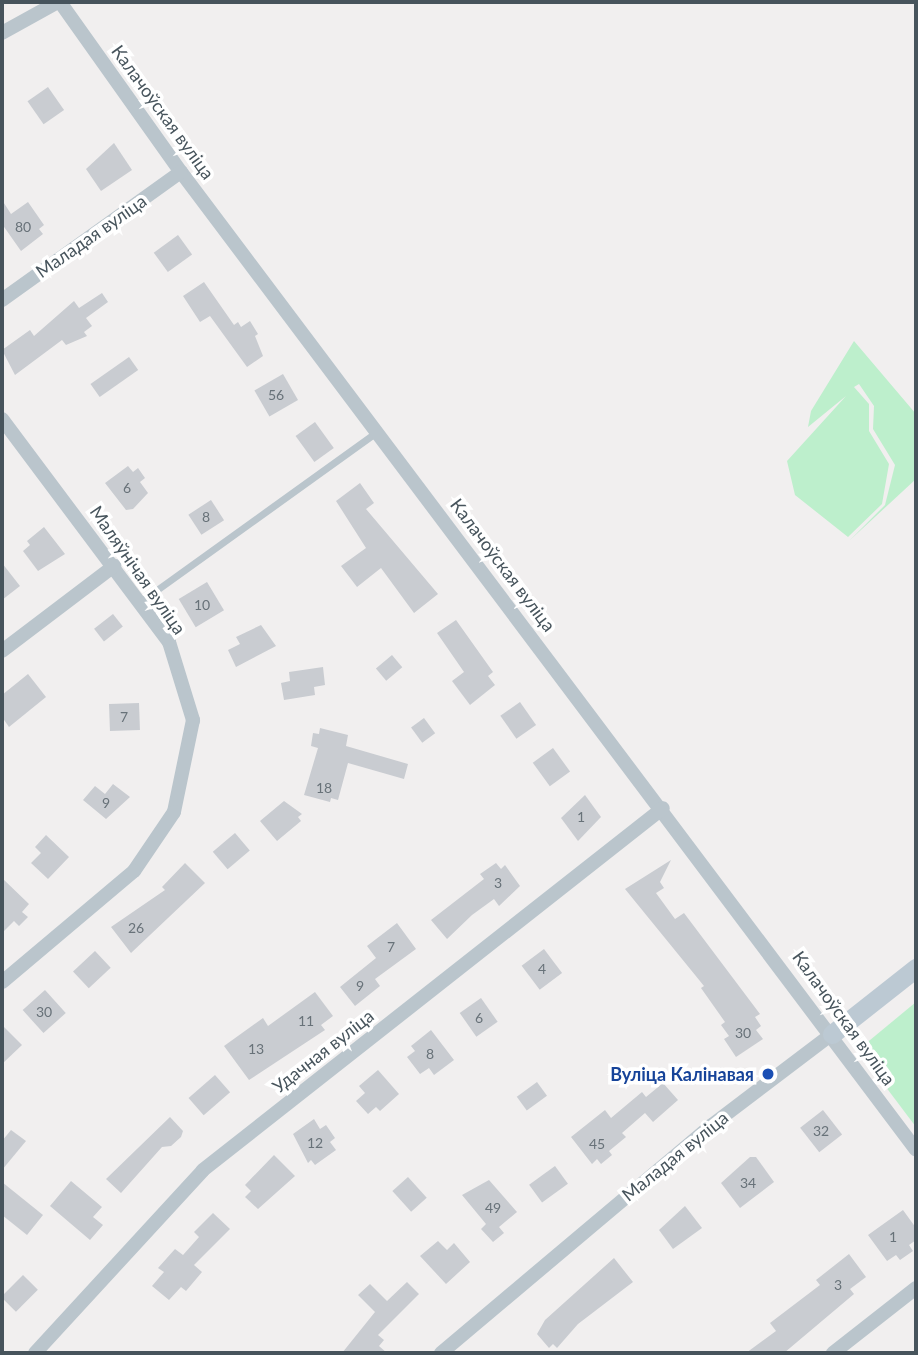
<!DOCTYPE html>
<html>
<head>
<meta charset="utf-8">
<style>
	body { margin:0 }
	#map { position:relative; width:918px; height:1355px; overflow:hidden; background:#f1efef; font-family:Lato,sans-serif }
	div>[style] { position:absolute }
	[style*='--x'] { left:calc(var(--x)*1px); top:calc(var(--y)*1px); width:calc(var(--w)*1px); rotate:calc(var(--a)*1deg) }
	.green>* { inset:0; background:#bdefcc }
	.building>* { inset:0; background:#c9ccd1; transform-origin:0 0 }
	.lane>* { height:7px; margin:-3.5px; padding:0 3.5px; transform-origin:3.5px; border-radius:3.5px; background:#bac5cc }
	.street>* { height:14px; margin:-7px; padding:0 7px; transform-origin:7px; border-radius:7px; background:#bac5cc }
	.secondary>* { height:19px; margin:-9.5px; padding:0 9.5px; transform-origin:9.5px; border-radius:9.5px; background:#bcc9d3 }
	.dots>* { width:19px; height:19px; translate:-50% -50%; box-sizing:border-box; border:4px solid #fff; border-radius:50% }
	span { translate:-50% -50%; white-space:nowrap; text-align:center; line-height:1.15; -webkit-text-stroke:7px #fff; paint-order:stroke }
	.number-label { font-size:14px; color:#687279 }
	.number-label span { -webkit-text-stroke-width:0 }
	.street-label { font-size:18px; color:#47545c }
	.transit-label { font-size:18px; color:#164399; font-weight:700 }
	.right { translate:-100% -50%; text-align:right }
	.frame { position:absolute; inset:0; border:4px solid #47545c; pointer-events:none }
</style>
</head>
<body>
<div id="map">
	<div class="green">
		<div style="clip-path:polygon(854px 341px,916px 414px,916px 479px,849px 541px,885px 505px,895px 465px,873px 429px,874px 406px,859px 384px,854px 387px,869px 404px,869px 431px,889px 464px,882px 504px,848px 537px,795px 495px,787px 461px,846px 396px,808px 427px,811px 411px)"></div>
		<div style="clip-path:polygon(916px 1002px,916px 1127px,858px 1050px)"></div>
	</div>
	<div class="building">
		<div style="left:48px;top:87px;width:28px;height:25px;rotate:55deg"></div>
		<div style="clip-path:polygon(114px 143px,132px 170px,101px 191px,86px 169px)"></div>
		<div style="clip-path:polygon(2px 200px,11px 214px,28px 202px,44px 225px,39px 229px,43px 234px,21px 251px,2px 224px)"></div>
		<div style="left:178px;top:235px;width:24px;height:30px;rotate:54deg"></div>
		<div style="clip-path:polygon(204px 282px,234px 325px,238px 322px,241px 327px,250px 321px,258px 334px,255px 336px,263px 356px,247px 367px,210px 316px,200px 322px,183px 296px)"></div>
		<div style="clip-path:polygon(102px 293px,108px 302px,86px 318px,92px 326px,84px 332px,87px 336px,66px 345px,62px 340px,15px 375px,2px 350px,30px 330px,34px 336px,74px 301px,79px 308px)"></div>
		<div style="left:129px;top:357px;width:16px;height:47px;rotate:55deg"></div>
		<div style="left:283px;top:374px;width:30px;height:33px;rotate:60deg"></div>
		<div style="left:315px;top:422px;width:32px;height:24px;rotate:54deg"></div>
		<div style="clip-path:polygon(128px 466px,133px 472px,138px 468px,145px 478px,140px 482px,148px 493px,133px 509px,126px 510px,105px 483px)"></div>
		<div style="clip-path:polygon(360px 483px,374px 503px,366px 509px,438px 594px,414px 613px,381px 568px,357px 587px,341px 566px,366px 548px,336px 501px)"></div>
		<div style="left:211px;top:500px;width:24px;height:27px;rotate:57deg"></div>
		<div style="clip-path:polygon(44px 527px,65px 554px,38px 571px,23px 551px,30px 545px,27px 541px)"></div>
		<div style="clip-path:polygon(2px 563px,20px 586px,2px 600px)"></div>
		<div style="left:207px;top:582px;width:33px;height:33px;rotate:59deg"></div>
		<div style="left:113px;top:614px;width:16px;height:24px;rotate:52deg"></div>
		<div style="clip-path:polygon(456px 620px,493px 672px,488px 676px,495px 685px,470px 705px,452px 681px,464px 672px,437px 633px)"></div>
		<div style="clip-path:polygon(261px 625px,276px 646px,236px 667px,228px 650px,240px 644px,236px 637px)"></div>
		<div style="left:392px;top:655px;width:16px;height:21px;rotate:50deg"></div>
		<div style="clip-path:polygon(323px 667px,325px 685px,314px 687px,315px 695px,284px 700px,281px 683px,290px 681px,289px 672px)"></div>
		<div style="clip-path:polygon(28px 674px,46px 697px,9px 727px,2px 717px,2px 695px)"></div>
		<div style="left:520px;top:702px;width:28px;height:24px;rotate:55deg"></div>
		<div style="left:139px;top:703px;width:27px;height:30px;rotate:88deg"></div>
		<div style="left:424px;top:718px;width:19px;height:16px;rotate:54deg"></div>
		<div style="clip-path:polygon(320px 728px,348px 735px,346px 746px,408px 764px,404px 779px,348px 763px,338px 800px,331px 798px,330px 802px,304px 795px,318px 748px,311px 746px,313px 733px,319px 734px)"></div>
		<div style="left:553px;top:748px;width:29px;height:25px;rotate:54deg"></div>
		<div style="clip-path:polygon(113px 784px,130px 797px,106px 819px,83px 800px,95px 786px,105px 794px)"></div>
		<div style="clip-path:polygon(585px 795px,601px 817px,578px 841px,561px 818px)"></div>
		<div style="clip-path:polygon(284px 801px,302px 814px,298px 817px,301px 821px,277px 841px,260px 821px)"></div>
		<div style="left:235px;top:833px;width:23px;height:29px;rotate:50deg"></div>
		<div style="clip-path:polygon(46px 835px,69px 857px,48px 879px,31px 863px,41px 853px,35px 847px)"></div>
		<div style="clip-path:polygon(671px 860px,660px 882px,664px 888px,656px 893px,675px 919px,684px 913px,760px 1014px,755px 1017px,761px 1026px,756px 1030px,763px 1039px,736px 1057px,724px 1039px,729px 1036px,721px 1025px,725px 1022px,701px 988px,704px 986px,625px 889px)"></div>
		<div style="clip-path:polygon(185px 863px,205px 883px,131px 953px,111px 927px,165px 890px,162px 887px)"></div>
		<div style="clip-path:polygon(496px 863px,501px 869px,505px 865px,520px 886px,499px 906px,494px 899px,472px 915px,447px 939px,431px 920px,484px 879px,480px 874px)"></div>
		<div style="clip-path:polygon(2px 878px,29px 904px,22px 912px,28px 917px,19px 926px,14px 921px,2px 933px)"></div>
		<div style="clip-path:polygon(397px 923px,416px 949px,375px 979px,380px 986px,355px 1006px,340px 987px,376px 958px,367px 946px)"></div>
		<div style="left:544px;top:949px;width:30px;height:28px;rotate:53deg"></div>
		<div style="left:95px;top:951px;width:23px;height:30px;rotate:47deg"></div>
		<div style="left:45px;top:990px;width:31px;height:30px;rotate:48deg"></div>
		<div style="clip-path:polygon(315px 992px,333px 1016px,321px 1025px,325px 1030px,249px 1080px,224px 1046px,263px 1018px,268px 1026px)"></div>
		<div style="left:481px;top:998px;width:29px;height:26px;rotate:55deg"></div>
		<div style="clip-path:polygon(2px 1025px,22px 1045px,2px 1064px)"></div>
		<div style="clip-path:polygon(431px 1030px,454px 1060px,434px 1075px,429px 1068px,420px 1074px,407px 1057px,415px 1051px,411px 1046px)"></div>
		<div style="clip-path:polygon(378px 1070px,399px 1094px,380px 1111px,376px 1107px,368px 1114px,356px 1101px,365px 1093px,359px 1086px)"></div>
		<div style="left:215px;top:1075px;width:23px;height:35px;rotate:49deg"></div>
		<div style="left:537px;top:1082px;width:17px;height:25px;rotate:54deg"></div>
		<div style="clip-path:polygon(663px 1083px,678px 1100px,653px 1122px,645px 1113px,622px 1133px,626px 1137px,609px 1151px,612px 1155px,601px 1164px,597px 1159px,592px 1164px,571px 1137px,605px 1110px,611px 1118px,642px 1092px,646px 1097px)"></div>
		<div style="left:823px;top:1110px;width:31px;height:29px;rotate:52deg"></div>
		<div style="clip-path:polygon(170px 1117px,183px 1131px,181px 1137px,171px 1146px,162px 1147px,121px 1193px,106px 1179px)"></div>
		<div style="clip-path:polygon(314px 1119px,320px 1129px,326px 1125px,335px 1138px,330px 1142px,336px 1150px,315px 1165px,311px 1160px,308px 1163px,293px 1134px)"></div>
		<div style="clip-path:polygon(11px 1130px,26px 1141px,2px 1170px,2px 1141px)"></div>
		<div style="clip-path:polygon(274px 1155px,295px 1176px,258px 1209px,245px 1197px,251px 1191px,245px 1185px)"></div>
		<div style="clip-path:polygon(750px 1157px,756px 1157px,774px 1182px,740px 1208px,721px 1183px)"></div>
		<div style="left:555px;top:1166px;width:22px;height:32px;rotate:54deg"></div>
		<div style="left:408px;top:1177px;width:28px;height:21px;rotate:48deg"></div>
		<div style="clip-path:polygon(489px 1180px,517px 1212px,499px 1227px,504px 1233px,493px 1242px,481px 1229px,486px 1224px,462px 1195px)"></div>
		<div style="clip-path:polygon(71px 1181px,102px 1207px,93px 1217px,103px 1225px,90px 1240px,50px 1206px)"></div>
		<div style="clip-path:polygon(2px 1182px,43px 1215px,27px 1235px,2px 1215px)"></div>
		<div style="clip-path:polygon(685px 1206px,702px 1228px,673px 1249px,659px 1230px)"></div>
		<div style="clip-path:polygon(903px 1210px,916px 1228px,916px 1240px,909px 1245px,913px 1251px,900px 1260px,896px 1255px,887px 1261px,868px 1235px)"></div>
		<div style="clip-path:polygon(213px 1213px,230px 1229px,194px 1265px,202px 1272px,186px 1291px,181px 1287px,169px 1300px,152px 1286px,164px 1272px,158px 1268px,175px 1249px,183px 1255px,199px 1237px,194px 1232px)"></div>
		<div style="clip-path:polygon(438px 1241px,447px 1250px,454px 1243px,470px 1262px,446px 1284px,420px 1256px)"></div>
		<div style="clip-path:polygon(849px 1254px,866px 1277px,850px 1289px,854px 1294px,784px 1353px,746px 1353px,776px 1331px,770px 1323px,820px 1285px,816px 1280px)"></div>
		<div style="clip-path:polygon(614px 1258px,633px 1282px,578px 1324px,557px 1348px,553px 1344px,549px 1348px,537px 1334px,545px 1320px)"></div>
		<div style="left:23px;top:1275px;width:21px;height:31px;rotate:45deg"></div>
		<div style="clip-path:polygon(407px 1282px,419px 1294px,378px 1335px,384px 1340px,379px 1346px,387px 1353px,342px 1353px,375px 1312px,358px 1295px,370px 1284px,387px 1301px)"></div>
	</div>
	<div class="lane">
		<div style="--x:140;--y:602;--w:292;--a:-35.7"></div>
	</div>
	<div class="street">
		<div style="--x:60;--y:2;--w:209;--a:54.6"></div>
		<div style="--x:181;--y:172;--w:1223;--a:53.07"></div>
		<div style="--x:2;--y:33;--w:64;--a:-29"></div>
		<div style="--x:2;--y:300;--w:220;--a:-35.6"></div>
		<div style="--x:2;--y:419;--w:279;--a:53.2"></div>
		<div style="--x:169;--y:642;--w:82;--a:72.9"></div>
		<div style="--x:193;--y:720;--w:94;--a:101.7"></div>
		<div style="--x:174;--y:812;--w:71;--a:124.1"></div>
		<div style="--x:134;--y:871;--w:172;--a:139.9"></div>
		<div style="--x:2;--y:651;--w:141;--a:-37.2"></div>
		<div style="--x:35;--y:1353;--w:248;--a:-47.4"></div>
		<div style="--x:203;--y:1170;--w:585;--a:-38.2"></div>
		<div style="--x:441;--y:1353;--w:354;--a:-40.1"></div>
		<div style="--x:712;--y:1125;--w:151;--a:-37.2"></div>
		<div style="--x:833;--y:1353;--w:105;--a:-38.1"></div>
	</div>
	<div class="secondary">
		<div style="--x:832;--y:1034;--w:107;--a:-38.2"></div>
	</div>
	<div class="dots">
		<div style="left:768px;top:1074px;background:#1a4fb4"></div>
	</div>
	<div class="number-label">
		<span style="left:23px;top:227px">80</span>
		<span style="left:276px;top:395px">56</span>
		<span style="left:127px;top:488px">6</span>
		<span style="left:206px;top:517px">8</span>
		<span style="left:202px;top:605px">10</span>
		<span style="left:124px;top:717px">7</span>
		<span style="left:324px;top:788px">18</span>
		<span style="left:106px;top:803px">9</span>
		<span style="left:581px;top:817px">1</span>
		<span style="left:498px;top:883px">3</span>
		<span style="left:136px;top:928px">26</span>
		<span style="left:391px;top:947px">7</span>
		<span style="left:542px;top:969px">4</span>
		<span style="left:360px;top:986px">9</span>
		<span style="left:44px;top:1012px">30</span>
		<span style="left:479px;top:1018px">6</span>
		<span style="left:306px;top:1021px">11</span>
		<span style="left:743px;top:1033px">30</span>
		<span style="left:256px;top:1049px">13</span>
		<span style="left:430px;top:1054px">8</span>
		<span style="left:821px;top:1131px">32</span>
		<span style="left:315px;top:1143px">12</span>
		<span style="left:597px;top:1144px">45</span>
		<span style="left:748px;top:1183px">34</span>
		<span style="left:493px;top:1208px">49</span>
		<span style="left:893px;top:1237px">1</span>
		<span style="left:838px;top:1285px">3</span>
	</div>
	<div class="street-label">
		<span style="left:163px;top:112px;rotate:54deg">Калачоўская вуліца</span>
		<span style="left:91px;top:236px;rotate:-35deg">Маладая вуліца</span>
		<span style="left:503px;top:565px;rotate:53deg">Калачоўская вуліца</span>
		<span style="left:138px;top:570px;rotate:55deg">Маляўнічая вуліца</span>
		<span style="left:844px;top:1018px;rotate:54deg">Калачоўская вуліца</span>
		<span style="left:323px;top:1051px;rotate:-38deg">Удачная вуліца</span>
		<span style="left:675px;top:1156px;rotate:-39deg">Маладая вуліца</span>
	</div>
	<div class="transit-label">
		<span class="right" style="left:754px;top:1074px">Вуліца Калінавая</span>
	</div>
	<div class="frame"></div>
</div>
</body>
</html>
